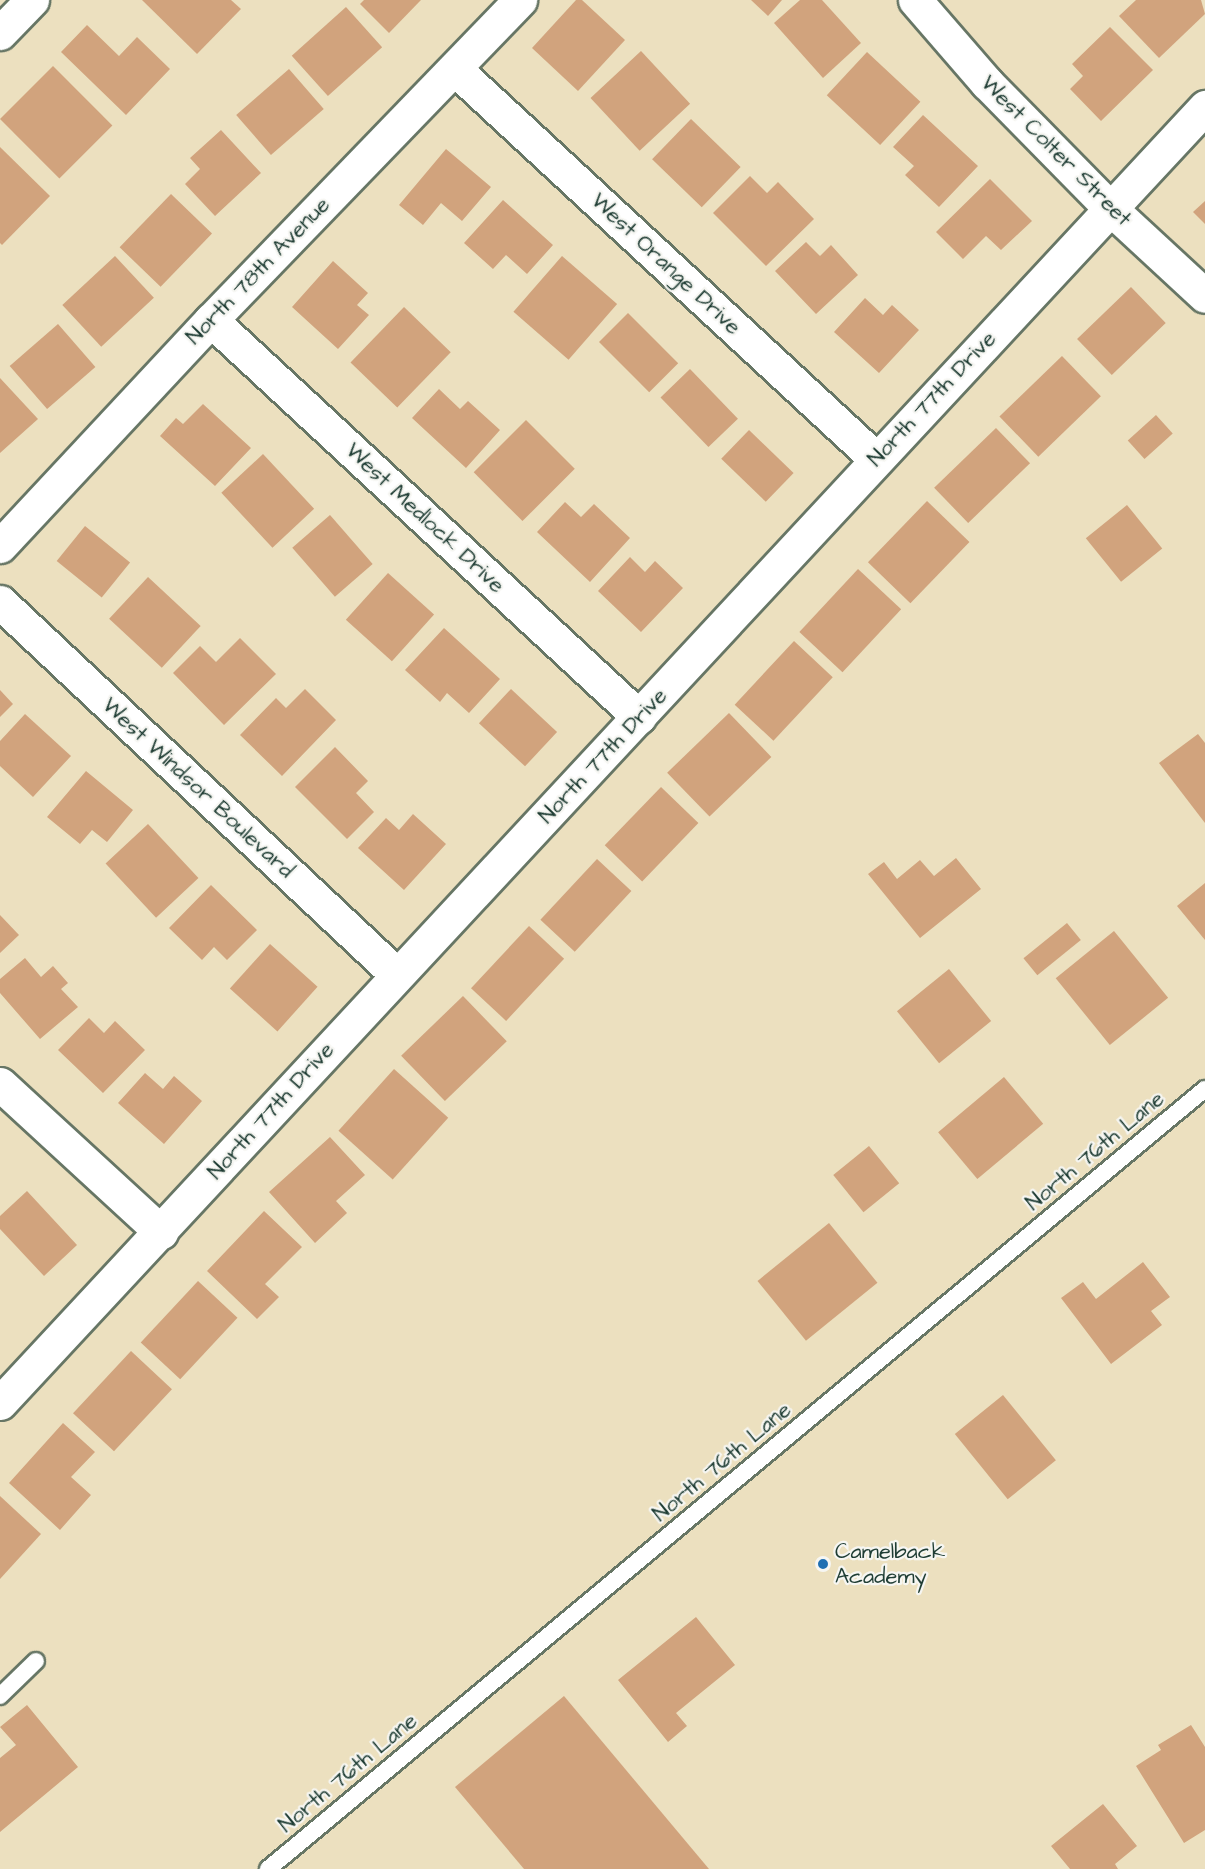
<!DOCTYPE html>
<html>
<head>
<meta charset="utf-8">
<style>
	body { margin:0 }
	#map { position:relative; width:1205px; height:1869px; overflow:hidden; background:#ece0bf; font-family:"Architects Daughter",sans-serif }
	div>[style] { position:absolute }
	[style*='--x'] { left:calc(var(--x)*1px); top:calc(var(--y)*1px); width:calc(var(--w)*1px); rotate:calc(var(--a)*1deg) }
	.building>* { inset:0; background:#d1a37d; transform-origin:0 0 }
	.roads { filter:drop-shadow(2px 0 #677665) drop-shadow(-2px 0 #677665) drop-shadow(0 2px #677665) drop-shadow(0 -2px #677665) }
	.lane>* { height:16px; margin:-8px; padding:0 8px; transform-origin:8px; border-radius:8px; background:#fff }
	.street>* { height:33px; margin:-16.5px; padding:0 16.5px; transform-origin:16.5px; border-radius:16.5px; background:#fff }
	.dots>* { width:16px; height:16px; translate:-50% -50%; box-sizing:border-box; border:3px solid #f6f6f2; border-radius:50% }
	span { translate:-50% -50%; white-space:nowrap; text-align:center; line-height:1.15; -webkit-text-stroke:4.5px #f6f6f2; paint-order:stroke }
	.street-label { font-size:22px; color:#1f3d34 }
	.poi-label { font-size:22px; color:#1f3d34 }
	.left { translate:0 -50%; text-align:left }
</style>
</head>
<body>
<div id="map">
	<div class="building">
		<div style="clip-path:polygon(142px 0,231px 0,241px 9px,197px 54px)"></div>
		<div style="clip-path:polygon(364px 0,421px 0,389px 33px,360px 4px)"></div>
		<div style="clip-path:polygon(576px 0,582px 0,625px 40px,578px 91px,532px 48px)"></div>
		<div style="clip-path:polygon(751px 0,782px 0,768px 16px)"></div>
		<div style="clip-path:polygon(800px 0,822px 0,861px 43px,823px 78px,774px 23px)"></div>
		<div style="clip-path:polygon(1136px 0,1201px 0,1205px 14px,1159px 58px,1119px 16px)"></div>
		<div style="left:346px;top:7px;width:54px;height:73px;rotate:48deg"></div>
		<div style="clip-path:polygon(87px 25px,119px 56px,137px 37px,170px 69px,126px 115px,61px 52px)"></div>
		<div style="clip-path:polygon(1110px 27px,1153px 70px,1101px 121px,1070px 89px,1083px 76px,1072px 64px)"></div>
		<div style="left:641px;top:51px;width:72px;height:69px;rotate:47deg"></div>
		<div style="left:867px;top:52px;width:73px;height:59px;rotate:43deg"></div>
		<div style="left:53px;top:66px;width:84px;height:75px;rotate:45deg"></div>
		<div style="left:289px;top:69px;width:53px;height:70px;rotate:49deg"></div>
		<div style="clip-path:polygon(923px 115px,978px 166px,939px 207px,905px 175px,914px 166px,893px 147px)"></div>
		<div style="left:691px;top:119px;width:69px;height:56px;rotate:44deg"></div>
		<div style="clip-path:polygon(221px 130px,261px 173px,215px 216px,185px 184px,200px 169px,190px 158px)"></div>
		<div style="clip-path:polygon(0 147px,50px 196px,2px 245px,0 243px)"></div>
		<div style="clip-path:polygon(446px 149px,491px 187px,462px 221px,441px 203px,423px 225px,399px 205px)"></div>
		<div style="clip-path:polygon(750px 176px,767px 193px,778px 182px,814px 219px,766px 266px,713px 213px)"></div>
		<div style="clip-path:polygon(990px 179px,1032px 221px,1001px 250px,986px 236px,963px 259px,936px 232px)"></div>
		<div style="left:171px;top:194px;width:57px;height:74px;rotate:44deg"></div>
		<div style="clip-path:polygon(503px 200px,553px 245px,527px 274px,506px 255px,493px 269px,464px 243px)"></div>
		<div style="clip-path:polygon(1205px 201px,1205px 224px,1193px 212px)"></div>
		<div style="clip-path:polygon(806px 242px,820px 256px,831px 245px,858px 275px,816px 314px,775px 271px)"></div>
		<div style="left:115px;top:256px;width:57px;height:72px;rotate:47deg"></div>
		<div style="left:562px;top:256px;width:73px;height:74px;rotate:41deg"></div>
		<div style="clip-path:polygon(333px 261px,368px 293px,357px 305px,369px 315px,338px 349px,292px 307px)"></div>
		<div style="left:1131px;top:287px;width:50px;height:75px;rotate:46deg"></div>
		<div style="clip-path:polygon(865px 298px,883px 315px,892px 305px,919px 330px,879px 373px,834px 332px)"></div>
		<div style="left:404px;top:307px;width:65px;height:77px;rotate:44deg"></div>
		<div style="left:628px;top:313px;width:71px;height:41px;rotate:45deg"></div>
		<div style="left:58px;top:324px;width:57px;height:64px;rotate:49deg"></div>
		<div style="left:1062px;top:356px;width:56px;height:87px;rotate:46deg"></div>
		<div style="left:690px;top:369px;width:69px;height:41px;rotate:46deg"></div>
		<div style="clip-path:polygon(0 378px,38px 419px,0 453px)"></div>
		<div style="clip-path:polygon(439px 389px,460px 409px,468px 401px,500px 430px,466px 468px,412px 418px)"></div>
		<div style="clip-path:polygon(203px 404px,251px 448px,215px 486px,160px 436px,176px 418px,183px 424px)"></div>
		<div style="left:1156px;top:415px;width:25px;height:38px;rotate:48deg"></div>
		<div style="left:526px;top:420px;width:69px;height:74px;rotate:45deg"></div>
		<div style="left:996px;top:428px;width:49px;height:86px;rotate:46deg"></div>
		<div style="left:749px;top:430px;width:62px;height:40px;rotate:44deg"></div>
		<div style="left:263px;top:454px;width:75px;height:57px;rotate:47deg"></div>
		<div style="left:927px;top:501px;width:59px;height:85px;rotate:44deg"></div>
		<div style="clip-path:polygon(565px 502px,581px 517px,594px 504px,630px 538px,590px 582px,537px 532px)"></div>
		<div style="left:1127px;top:505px;width:56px;height:53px;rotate:51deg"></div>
		<div style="left:330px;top:515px;width:65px;height:50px;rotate:49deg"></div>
		<div style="left:85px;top:526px;width:58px;height:45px;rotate:39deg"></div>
		<div style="clip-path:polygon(630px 557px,645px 572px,655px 561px,683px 588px,641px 632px,598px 591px)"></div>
		<div style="left:858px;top:569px;width:59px;height:86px;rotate:43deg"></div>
		<div style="left:388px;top:573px;width:62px;height:63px;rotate:42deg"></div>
		<div style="left:148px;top:577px;width:72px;height:57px;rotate:43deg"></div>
		<div style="clip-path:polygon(444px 628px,500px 679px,469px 713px,447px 693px,440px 702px,405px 670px)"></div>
		<div style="clip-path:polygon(240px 638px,276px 674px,224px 725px,173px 673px,200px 646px,216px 662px)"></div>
		<div style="left:794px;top:641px;width:53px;height:87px;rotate:43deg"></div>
		<div style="clip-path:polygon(305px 689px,336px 720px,282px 776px,240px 735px,276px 698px,286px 708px)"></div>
		<div style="left:511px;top:689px;width:63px;height:47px;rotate:43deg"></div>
		<div style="clip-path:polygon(0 690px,13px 704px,0 717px)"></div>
		<div style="left:729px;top:713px;width:61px;height:86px;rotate:46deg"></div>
		<div style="clip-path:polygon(25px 714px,71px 756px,33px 797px,0 766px,0 741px)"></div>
		<div style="clip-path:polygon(1198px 734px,1205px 743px,1205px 823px,1159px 763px)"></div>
		<div style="clip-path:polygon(335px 747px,368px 781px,356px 793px,374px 812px,347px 839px,295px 787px)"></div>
		<div style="clip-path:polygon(86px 771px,133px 810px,107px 842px,92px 830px,80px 844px,47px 817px)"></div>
		<div style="left:661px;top:787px;width:52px;height:81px;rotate:44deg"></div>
		<div style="clip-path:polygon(413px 814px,446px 844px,404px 890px,358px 848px,386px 818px,399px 830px)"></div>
		<div style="left:148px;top:824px;width:74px;height:58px;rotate:47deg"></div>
		<div style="clip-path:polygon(956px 858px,981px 889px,920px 938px,868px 874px,884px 862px,897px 879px,920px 860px,934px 876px)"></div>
		<div style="left:597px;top:859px;width:47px;height:83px;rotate:43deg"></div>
		<div style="clip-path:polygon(1205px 883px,1205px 940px,1177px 906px)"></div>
		<div style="clip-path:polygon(211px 885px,257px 930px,227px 960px,214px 947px,202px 960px,169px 928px)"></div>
		<div style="clip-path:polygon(0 915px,19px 935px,0 953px)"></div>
		<div style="left:1067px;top:923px;width:22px;height:56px;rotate:51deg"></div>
		<div style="left:529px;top:926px;width:48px;height:85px;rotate:43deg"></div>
		<div style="left:1114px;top:931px;width:86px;height:75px;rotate:51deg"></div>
		<div style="left:270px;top:944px;width:64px;height:60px;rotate:42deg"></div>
		<div style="clip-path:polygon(25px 958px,41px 977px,53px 966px,68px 983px,61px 989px,78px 1007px,40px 1039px,0 993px,0 979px)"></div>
		<div style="left:949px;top:969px;width:67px;height:67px;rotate:51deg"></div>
		<div style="left:463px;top:996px;width:63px;height:86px;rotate:46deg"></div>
		<div style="clip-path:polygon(89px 1018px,104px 1033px,115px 1021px,145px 1050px,103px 1093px,58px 1050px)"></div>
		<div style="left:394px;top:1069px;width:73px;height:83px;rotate:42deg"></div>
		<div style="clip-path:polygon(145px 1073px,163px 1089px,174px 1076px,202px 1101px,164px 1144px,118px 1103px)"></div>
		<div style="left:1004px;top:1077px;width:61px;height:86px;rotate:50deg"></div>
		<div style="clip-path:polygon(330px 1137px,365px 1175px,336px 1201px,347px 1213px,315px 1243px,269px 1192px)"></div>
		<div style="left:869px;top:1146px;width:48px;height:46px;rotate:51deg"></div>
		<div style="clip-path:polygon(27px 1191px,77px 1245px,44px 1276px,0 1229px,0 1216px)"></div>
		<div style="clip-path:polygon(264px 1211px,302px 1247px,265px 1284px,279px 1297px,257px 1319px,207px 1271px)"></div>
		<div style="left:829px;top:1223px;width:77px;height:92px;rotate:51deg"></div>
		<div style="clip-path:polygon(1143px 1262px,1170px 1297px,1151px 1311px,1162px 1325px,1111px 1364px,1061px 1298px,1083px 1282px,1096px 1299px)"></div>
		<div style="left:198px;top:1281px;width:54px;height:84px;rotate:43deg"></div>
		<div style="left:131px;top:1351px;width:56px;height:85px;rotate:43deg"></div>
		<div style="left:1003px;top:1395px;width:84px;height:62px;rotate:51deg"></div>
		<div style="clip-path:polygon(63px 1423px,95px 1452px,71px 1477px,91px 1495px,60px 1530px,9px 1483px)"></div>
		<div style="clip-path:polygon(0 1496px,41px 1534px,0 1579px)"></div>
		<div style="clip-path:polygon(696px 1617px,735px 1665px,676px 1713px,687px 1726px,668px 1742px,618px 1680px)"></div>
		<div style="clip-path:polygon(564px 1696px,709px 1869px,524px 1869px,455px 1787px)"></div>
		<div style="clip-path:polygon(27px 1705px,78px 1767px,0 1832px,0 1758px,16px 1745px,0 1727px)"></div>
		<div style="clip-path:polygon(1191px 1725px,1205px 1747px,1205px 1830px,1184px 1843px,1136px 1766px,1161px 1750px,1158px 1745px)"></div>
		<div style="clip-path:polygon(1103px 1804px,1137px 1846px,1115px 1864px,1118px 1869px,1070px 1869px,1051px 1846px)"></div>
	</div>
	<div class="roads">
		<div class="lane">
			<div style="--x:0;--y:1696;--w:50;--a:-44.2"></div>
			<div style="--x:268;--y:1869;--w:1219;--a:-39.78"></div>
		</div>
		<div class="street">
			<div style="--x:915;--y:0;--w:110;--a:49.1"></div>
			<div style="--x:987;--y:83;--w:175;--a:45.5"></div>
			<div style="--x:1110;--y:208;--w:129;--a:42.8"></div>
			<div style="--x:0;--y:33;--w:46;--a:-45.9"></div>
			<div style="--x:455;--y:69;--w:574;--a:42.81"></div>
			<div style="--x:211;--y:320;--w:584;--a:42.85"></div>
			<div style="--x:0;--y:546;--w:309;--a:-47"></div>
			<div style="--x:211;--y:320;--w:445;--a:-46"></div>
			<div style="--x:0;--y:602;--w:543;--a:43.21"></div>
			<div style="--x:0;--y:1084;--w:219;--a:42.6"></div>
			<div style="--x:0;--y:1403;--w:1770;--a:-47.08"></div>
		</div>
	</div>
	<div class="dots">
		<div style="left:823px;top:1564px;background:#1f6fb2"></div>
	</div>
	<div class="street-label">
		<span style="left:1056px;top:151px;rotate:45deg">West Colter Street</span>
		<span style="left:666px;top:264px;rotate:43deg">West Orange Drive</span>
		<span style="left:258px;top:271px;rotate:-46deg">North 78th Avenue</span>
		<span style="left:932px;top:399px;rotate:-47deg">North 77th Drive</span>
		<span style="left:425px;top:518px;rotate:43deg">West Medlock Drive</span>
		<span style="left:603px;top:756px;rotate:-47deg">North 77th Drive</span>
		<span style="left:198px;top:788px;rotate:43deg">West Windsor Boulevard</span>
		<span style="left:271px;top:1111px;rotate:-48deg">North 77th Drive</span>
		<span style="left:1095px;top:1151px;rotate:-40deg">North 76th Lane</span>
		<span style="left:722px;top:1462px;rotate:-40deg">North 76th Lane</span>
		<span style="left:348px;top:1773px;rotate:-40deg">North 76th Lane</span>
	</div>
	<div class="poi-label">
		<span class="left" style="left:835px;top:1564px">Camelback<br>Academy</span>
	</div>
</div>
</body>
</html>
